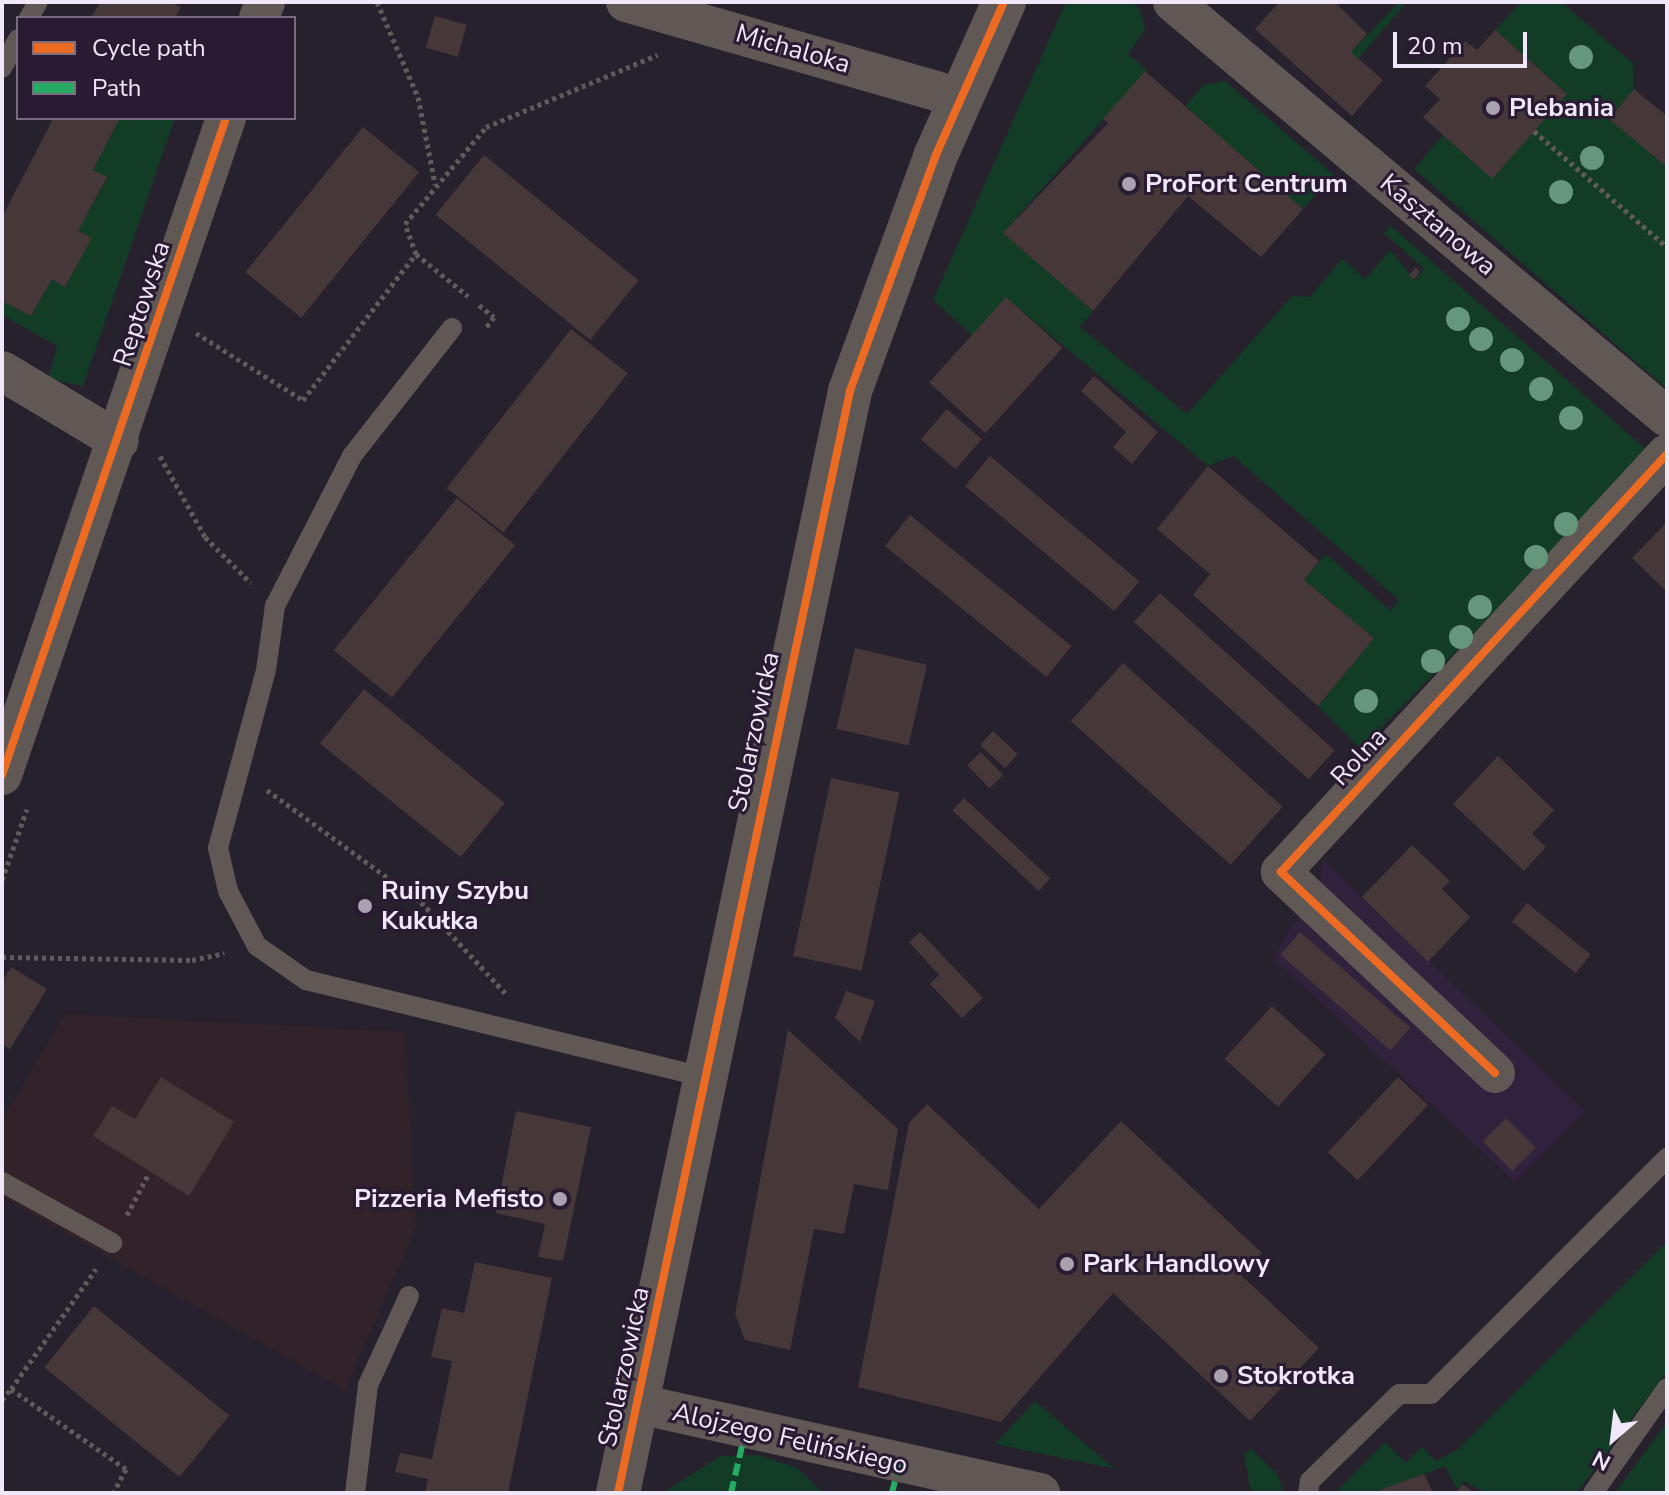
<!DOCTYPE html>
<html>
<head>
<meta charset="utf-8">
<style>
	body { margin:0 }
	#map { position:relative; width:1669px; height:1495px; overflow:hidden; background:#27202d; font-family:"Nunito Sans",sans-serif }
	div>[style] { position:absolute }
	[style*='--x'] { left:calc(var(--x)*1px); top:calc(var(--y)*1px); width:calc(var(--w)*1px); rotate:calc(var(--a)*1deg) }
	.built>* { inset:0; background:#30223d }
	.education>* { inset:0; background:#32232a }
	.green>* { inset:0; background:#133c26 }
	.building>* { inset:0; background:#463739; transform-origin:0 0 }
	.path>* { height:5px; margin-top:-2.5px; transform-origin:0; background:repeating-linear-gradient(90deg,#605a5b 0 4px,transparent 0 8px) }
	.service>* { height:20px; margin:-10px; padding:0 10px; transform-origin:10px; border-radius:10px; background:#605855 }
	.minor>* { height:40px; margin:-20px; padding:0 20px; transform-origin:20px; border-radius:20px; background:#605855 }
	.tertiary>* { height:44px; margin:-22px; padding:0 22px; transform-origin:22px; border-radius:22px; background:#605855 }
	.quiet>* { height:6px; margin-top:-3px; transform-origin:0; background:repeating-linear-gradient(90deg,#26ab63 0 12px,transparent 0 18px) }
	.cycleway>* { height:8px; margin:-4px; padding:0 4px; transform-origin:4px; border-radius:4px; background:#ed6a23 }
	.trees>* { width:24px; height:24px; margin:-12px; border-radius:50%; background:#66967b }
	.dots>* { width:22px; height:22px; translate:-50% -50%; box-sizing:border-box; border:4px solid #281b32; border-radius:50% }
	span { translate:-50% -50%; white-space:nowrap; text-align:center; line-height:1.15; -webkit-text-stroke:6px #281b32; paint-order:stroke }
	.street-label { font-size:26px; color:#f0e8f8 }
	.poi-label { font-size:26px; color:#f0e8f8; font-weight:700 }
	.left { translate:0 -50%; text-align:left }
	.right { translate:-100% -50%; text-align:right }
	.frame { position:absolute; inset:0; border:4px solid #f0e8f8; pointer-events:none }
	.legend { position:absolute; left:16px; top:16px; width:280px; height:104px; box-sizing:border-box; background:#281b32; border:2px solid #786d81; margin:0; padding:10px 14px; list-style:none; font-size:24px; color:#f0e8f8 }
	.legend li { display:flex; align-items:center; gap:16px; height:40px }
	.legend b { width:40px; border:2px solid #786d81 }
	.north { position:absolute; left:1573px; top:1399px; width:80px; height:80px; -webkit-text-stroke:6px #281b32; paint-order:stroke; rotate:208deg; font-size:22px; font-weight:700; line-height:32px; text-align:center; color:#f0e8f8 }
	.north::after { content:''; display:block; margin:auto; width:28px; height:36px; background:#f0e8f8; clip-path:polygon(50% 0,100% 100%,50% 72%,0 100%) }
	.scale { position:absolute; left:1393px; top:32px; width:134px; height:36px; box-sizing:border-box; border:4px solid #f0e8f8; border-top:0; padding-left:10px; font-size:24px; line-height:28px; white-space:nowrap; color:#f0e8f8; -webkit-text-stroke:6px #281b32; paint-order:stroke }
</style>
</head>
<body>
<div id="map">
	<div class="built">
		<div style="clip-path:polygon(1323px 860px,1585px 1111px,1515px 1182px,1273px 958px,1320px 882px)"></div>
	</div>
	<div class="education">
		<div style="clip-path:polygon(65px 1014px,405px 1032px,416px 1227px,345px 1390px,2px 1197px,2px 1120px)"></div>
	</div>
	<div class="green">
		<div style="clip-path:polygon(1066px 2px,1131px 2px,1140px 9px,1145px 29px,1128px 54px,1147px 70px,1003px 233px,1093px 311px,1080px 327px,1187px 414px,1292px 296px,1310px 297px,1342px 259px,1365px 279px,1390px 250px,1415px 280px,1424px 269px,1384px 233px,1390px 225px,1649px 452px,1361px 749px,1318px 706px,1374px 638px,1304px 580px,1326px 554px,1391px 611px,1399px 600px,1233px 456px,1208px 466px,1006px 298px,972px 335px,933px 300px)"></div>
		<div style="clip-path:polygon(1399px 2px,1407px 2px,1358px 59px,1351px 52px)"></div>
		<div style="clip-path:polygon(1522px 2px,1561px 2px,1633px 63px,1634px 89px,1609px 119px,1667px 167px,1667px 389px,1414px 169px,1443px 135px,1492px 178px,1567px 94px,1495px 30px)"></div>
		<div style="clip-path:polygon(1225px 81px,1334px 175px,1303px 209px,1185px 106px,1204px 85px)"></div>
		<div style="clip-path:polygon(120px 118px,175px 118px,83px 386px,48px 379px,57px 346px,2px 315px,2px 301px,31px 316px,52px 279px,66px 286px,91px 238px,78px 231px,107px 178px,93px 170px)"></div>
		<div style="clip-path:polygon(1667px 1242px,1667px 1371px,1577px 1493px,1486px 1493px,1464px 1481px,1457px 1489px,1445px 1466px,1375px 1493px,1335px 1493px,1385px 1442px,1406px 1463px,1422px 1447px,1436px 1461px,1458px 1449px)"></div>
		<div style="clip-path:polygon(1035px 1401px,1115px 1469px,995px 1444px)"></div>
		<div style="clip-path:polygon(1667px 1422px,1667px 1493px,1615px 1493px)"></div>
		<div style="clip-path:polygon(1251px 1449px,1278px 1475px,1283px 1493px,1251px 1493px,1244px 1454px)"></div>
		<div style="clip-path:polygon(759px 1455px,797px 1468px,823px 1493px,662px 1493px,721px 1456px)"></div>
	</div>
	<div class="building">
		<div style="clip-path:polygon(100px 2px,171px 2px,181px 7px,175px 18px,91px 18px)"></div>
		<div style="clip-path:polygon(1279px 2px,1335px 2px,1367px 34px,1351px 52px,1383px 80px,1352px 116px,1255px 29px)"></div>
		<div style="left:435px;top:16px;width:33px;height:33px;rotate:16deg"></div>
		<div style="clip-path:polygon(1495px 30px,1567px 94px,1492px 179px,1423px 117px,1440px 99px,1425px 86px,1465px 41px,1477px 50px)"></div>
		<div style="clip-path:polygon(1145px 71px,1303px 209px,1261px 257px,1188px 196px,1093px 311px,1003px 233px,1108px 123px,1103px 119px)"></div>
		<div style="clip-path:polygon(1634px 89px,1667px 116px,1667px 167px,1609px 119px)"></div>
		<div style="clip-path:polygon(46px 118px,120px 118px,93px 170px,107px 177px,78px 231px,92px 238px,65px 287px,52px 279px,31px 316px,2px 301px,2px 217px,52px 121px)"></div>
		<div style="left:363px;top:127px;width:72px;height:187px;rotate:39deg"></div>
		<div style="left:484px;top:155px;width:199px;height:77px;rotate:39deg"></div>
		<div style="clip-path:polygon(1416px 267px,1420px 272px,1414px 280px,1409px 275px)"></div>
		<div style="left:1006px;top:297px;width:76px;height:115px;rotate:42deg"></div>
		<div style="left:571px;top:329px;width:72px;height:202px;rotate:38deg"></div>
		<div style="clip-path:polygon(1094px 376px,1158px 432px,1132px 464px,1113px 447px,1126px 432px,1081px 391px)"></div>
		<div style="left:947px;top:409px;width:46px;height:40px;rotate:41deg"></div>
		<div style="left:990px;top:456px;width:195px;height:39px;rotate:40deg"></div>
		<div style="clip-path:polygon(1208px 466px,1319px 561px,1304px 580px,1374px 638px,1318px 706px,1193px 595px,1210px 574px,1157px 529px)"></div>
		<div style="left:457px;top:498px;width:75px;height:196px;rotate:39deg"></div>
		<div style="left:910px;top:515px;width:208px;height:40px;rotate:39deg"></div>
		<div style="clip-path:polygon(1667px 522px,1667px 592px,1632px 558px)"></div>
		<div style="left:1160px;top:593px;width:235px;height:39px;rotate:42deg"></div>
		<div style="left:855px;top:648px;width:74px;height:83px;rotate:13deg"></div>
		<div style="left:1123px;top:663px;width:215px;height:78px;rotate:42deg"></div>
		<div style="left:364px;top:689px;width:181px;height:70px;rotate:39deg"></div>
		<div style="left:993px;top:731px;width:34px;height:19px;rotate:43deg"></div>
		<div style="left:981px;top:752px;width:32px;height:19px;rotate:46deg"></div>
		<div style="clip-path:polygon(1498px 756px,1554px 810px,1532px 834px,1546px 847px,1524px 871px,1453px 804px)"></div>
		<div style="left:831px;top:778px;width:70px;height:182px;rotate:12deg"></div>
		<div style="left:964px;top:798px;width:118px;height:17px;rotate:43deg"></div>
		<div style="clip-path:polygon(1412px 845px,1450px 881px,1442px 889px,1470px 917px,1428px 962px,1362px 897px)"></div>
		<div style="left:1527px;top:903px;width:82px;height:24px;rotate:39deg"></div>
		<div style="clip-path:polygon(920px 932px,983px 998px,962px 1018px,930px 984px,939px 975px,909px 942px)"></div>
		<div style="left:1300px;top:932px;width:146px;height:30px;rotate:41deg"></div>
		<div style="clip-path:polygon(11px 967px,47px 989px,10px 1049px,2px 1044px,2px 982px)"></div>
		<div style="clip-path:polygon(846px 991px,875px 1001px,860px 1042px,835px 1018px)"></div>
		<div style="left:1272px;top:1006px;width:72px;height:71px;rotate:42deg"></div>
		<div style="clip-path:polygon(788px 1030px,898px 1129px,888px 1190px,854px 1184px,844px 1234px,814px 1229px,790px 1350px,745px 1340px,735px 1314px)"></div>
		<div style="clip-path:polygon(161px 1077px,234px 1122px,189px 1196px,93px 1136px,112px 1106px,135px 1119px)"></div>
		<div style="left:1398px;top:1077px;width:41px;height:103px;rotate:43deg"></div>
		<div style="clip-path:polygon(927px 1104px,1039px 1209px,1121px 1121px,1262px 1253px,1241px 1275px,1319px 1348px,1250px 1421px,1113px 1293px,1001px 1422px,858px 1387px,909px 1123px)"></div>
		<div style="clip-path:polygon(516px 1111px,591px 1127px,563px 1261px,538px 1257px,545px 1224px,496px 1213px)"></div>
		<div style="left:1506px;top:1118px;width:42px;height:33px;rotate:45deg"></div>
		<div style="clip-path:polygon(475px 1262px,552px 1278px,508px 1493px,425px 1493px,428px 1479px,395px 1472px,400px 1453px,432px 1459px,452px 1361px,431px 1357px,442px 1308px,464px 1313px)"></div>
		<div style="left:94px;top:1306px;width:174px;height:79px;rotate:39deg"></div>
		<div style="clip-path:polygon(1424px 1474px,1433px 1493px,1381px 1493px,1380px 1490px)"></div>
		<div style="clip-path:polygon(1462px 1484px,1476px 1493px,1457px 1493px)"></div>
	</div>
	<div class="path">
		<div style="--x:377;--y:2;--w:103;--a:66.7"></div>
		<div style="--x:418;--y:97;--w:89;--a:78.9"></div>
		<div style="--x:1534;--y:131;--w:176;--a:41.1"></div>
		<div style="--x:416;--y:254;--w:67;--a:38.9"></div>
		<div style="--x:479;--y:305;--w:19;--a:39"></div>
		<div style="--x:494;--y:317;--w:15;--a:127"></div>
		<div style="--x:196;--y:333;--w:126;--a:32.1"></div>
		<div style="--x:303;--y:400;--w:185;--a:-52.3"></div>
		<div style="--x:416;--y:254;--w:32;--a:-110"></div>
		<div style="--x:405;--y:224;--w:126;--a:-50.1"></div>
		<div style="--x:486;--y:127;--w:186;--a:-22.8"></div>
		<div style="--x:160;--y:456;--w:93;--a:60.9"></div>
		<div style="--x:205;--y:537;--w:65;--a:45"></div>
		<div style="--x:267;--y:790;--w:190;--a:36"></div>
		<div style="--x:421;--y:902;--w:127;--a:47.2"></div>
		<div style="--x:2;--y:880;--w:75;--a:-70.6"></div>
		<div style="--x:2;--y:957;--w:190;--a:0.9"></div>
		<div style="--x:192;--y:960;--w:33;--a:-12"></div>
		<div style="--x:127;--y:1215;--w:47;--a:-62.4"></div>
		<div style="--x:11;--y:1389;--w:147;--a:-54.7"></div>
		<div style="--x:2;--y:1400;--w:14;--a:-51"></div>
		<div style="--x:11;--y:1389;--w:140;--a:34.8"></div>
		<div style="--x:126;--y:1469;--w:27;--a:118"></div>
	</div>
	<div class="service">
		<div style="--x:29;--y:18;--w:18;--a:-61"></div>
		<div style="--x:2;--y:68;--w:33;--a:-61"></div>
		<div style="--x:452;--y:328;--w:162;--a:128"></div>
		<div style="--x:352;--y:456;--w:169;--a:117.2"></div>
		<div style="--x:275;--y:606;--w:65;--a:98"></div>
		<div style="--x:266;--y:670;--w:184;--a:105.1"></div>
		<div style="--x:218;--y:848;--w:44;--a:76.9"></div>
		<div style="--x:228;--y:891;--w:62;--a:62.2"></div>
		<div style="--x:257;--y:946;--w:60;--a:34.8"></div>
		<div style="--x:306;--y:980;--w:409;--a:13.7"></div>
		<div style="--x:2;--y:1182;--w:126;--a:29"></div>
		<div style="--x:355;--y:1493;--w:109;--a:-83.1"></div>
		<div style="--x:368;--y:1385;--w:98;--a:-65.3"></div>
		<div style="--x:1308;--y:1493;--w:12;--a:-81"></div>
		<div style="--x:1310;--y:1481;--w:124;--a:-44.3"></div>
		<div style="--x:1399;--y:1394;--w:32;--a:0"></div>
		<div style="--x:1431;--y:1394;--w:334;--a:-45"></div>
		<div style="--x:1593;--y:1493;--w:128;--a:-54.8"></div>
	</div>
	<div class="minor">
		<div style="--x:626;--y:2;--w:348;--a:16"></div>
		<div style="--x:1173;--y:2;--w:645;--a:40.03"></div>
		<div style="--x:259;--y:18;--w:17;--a:-69"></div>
		<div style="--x:2;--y:371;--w:136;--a:30.9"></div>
		<div style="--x:2;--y:775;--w:694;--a:-71.17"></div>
		<div style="--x:1495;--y:1073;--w:294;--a:-136.8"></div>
		<div style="--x:1281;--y:872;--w:569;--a:-47.28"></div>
		<div style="--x:634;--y:1403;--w:416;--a:12.5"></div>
	</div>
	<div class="tertiary">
		<div style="--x:618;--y:1493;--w:1126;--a:-78.11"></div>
		<div style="--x:850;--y:391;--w:249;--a:-70"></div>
		<div style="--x:935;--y:157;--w:170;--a:-66"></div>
	</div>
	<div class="quiet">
		<div style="--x:731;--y:1493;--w:66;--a:-76.8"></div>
		<div style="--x:892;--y:1493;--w:30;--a:-76"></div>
	</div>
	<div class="cycleway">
		<div style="--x:2;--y:775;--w:694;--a:-71.17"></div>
		<div style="--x:1495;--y:1073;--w:294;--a:-136.8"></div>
		<div style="--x:1281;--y:872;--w:569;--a:-47.28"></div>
		<div style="--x:618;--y:1493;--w:1126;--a:-78.11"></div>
		<div style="--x:850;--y:391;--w:249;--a:-70"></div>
		<div style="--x:935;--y:157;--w:170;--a:-66"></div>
	</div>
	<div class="trees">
		<div style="left:1581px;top:57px"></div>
		<div style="left:1592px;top:158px"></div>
		<div style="left:1561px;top:192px"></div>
		<div style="left:1458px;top:319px"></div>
		<div style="left:1481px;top:339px"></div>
		<div style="left:1512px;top:360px"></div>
		<div style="left:1541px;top:389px"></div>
		<div style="left:1571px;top:418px"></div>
		<div style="left:1566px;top:524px"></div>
		<div style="left:1536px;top:557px"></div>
		<div style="left:1480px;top:607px"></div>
		<div style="left:1461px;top:637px"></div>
		<div style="left:1433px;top:661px"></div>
		<div style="left:1366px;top:701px"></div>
	</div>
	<div class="dots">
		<div style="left:1493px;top:108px;background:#aaa2b1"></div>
		<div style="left:1129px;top:184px;background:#aaa2b1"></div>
		<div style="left:365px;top:906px;background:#aaa2b1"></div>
		<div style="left:560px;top:1199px;background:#aaa2b1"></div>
		<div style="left:1067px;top:1264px;background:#aaa2b1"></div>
		<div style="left:1221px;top:1376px;background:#aaa2b1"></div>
	</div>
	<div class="street-label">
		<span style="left:793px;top:49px;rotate:16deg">Michaloka</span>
		<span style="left:1438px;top:225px;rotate:40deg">Kasztanowa</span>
		<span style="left:142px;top:304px;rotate:-72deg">Reptowska</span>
		<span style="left:754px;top:732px;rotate:-78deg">Stolarzowicka</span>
		<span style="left:1359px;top:757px;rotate:-47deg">Rolna</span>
		<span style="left:624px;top:1367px;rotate:-78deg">Stolarzowicka</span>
		<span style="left:790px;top:1439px;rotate:13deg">Alojzego Felińskiego</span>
	</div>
	<div class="poi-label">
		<span class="left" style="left:1509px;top:108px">Plebania</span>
		<span class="left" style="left:1145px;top:184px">ProFort Centrum</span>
		<span class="left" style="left:381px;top:906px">Ruiny Szybu<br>Kukułka</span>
		<span class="right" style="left:544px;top:1199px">Pizzeria Mefisto</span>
		<span class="left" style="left:1083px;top:1264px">Park Handlowy</span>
		<span class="left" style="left:1237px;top:1376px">Stokrotka</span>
	</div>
	<div class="frame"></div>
	<ul class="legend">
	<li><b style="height:10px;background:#ed6a23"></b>Cycle path</li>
	<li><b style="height:10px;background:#26ab63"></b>Path</li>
	</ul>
	<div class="north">N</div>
	<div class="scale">20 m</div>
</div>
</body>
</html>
